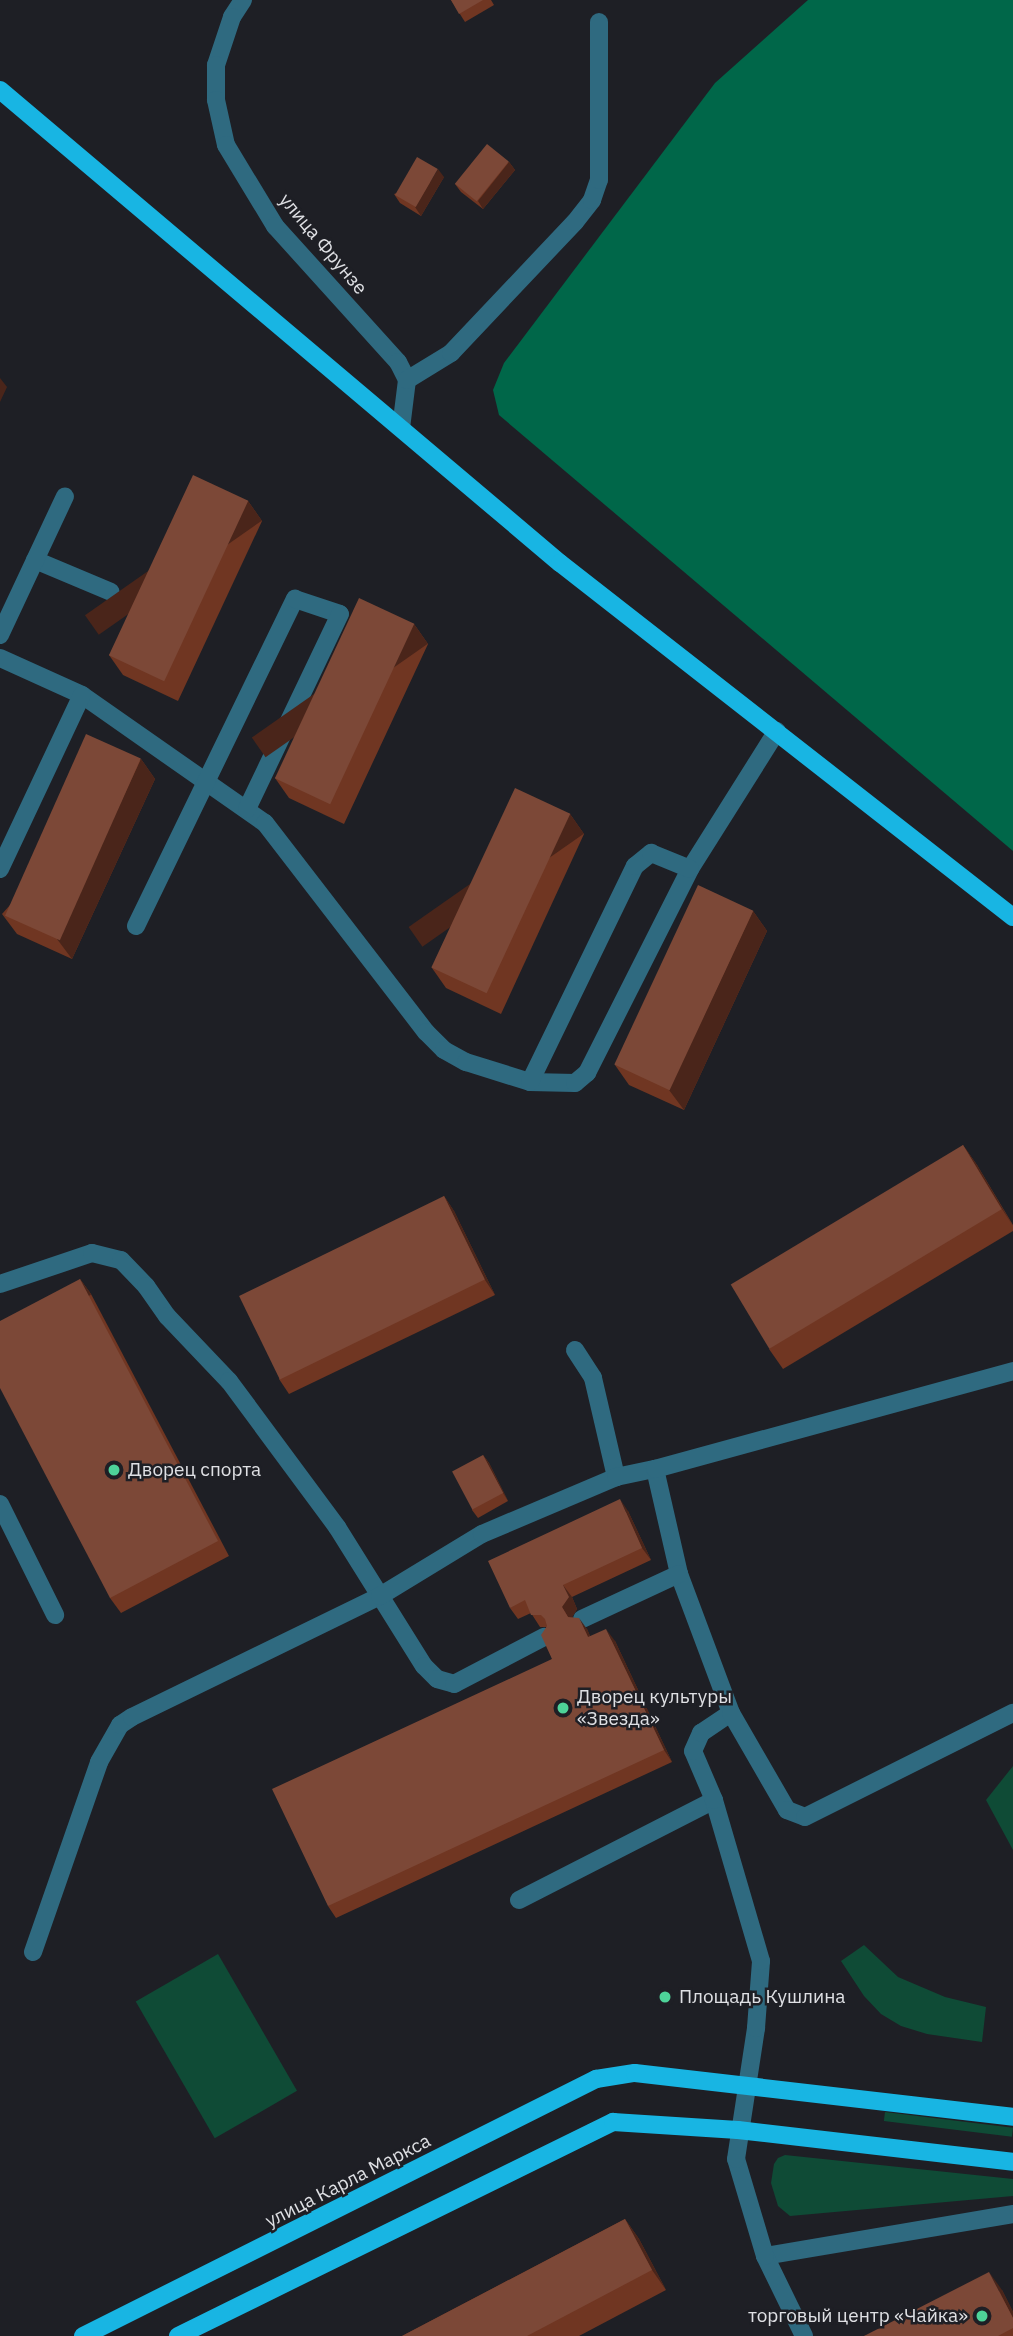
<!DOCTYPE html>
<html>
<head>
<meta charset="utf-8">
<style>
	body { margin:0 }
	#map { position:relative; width:1013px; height:2336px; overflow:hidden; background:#1e1f25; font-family:"IBM Plex Sans",sans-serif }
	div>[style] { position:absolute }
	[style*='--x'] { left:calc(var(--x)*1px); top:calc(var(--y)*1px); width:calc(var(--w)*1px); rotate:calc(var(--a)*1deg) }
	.green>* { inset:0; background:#0f4b36; transform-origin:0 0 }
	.forest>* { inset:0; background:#006749 }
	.minor>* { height:18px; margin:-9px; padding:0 9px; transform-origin:9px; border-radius:9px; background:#2f6a80 }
	.major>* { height:18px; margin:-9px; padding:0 9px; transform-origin:9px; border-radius:9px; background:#18b5e3 }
	.wall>* { inset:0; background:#703622 }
	.shaded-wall>* { inset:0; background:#4a251a; transform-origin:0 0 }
	.building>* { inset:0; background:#7c4837; transform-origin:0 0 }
	.dots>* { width:19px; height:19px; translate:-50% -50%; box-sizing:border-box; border:4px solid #1e1f25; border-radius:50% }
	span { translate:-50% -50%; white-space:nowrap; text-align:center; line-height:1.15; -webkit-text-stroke:5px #1e1f25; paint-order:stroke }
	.street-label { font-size:19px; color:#dfe0e4 }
	.poi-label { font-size:19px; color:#dfe0e4 }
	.left { translate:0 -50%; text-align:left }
	.right { translate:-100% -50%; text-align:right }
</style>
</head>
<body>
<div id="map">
	<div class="green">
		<div style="clip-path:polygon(1013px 1766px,1013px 1850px,986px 1800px)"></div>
		<div style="clip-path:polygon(864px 1945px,898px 1977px,945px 1997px,986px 2007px,982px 2042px,927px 2034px,901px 2026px,881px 2014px,864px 1996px,841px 1961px)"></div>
		<div style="left:218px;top:1954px;width:158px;height:95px;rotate:60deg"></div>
		<div style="left:885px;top:2112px;width:129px;height:9px;rotate:7deg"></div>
		<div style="clip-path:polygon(785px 2155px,1013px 2179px,1013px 2196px,790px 2216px,778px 2206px,771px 2183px,774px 2164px,778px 2158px)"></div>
	</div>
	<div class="forest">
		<div style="clip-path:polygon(808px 0,1013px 0,1013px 851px,499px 415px,493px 390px,504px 363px,715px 83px)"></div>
	</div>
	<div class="minor">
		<div style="--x:243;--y:0;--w:20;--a:123"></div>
		<div style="--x:232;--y:17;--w:51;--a:108.4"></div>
		<div style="--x:216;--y:65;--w:35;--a:90"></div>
		<div style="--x:216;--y:100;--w:46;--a:77.5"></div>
		<div style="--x:226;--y:145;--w:95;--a:58.8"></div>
		<div style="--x:275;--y:226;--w:183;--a:47.9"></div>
		<div style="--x:398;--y:362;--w:20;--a:63"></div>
		<div style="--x:407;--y:380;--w:48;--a:97.1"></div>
		<div style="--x:407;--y:380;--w:52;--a:-31.5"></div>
		<div style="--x:451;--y:353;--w:180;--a:-46.6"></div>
		<div style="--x:575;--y:222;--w:28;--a:-52"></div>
		<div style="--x:592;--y:200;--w:21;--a:-71"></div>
		<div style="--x:599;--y:180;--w:158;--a:-90"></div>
		<div style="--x:35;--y:560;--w:82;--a:22.8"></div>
		<div style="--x:0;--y:635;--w:153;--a:-64.9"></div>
		<div style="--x:0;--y:658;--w:90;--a:24.3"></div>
		<div style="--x:82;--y:695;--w:223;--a:35"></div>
		<div style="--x:265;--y:823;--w:264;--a:52.4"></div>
		<div style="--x:426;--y:1032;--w:25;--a:45"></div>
		<div style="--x:444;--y:1050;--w:25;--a:29"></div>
		<div style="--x:466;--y:1062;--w:67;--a:17.4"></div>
		<div style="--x:530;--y:1082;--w:45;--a:1.3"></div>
		<div style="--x:575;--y:1083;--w:16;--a:-40"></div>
		<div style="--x:587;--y:1073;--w:229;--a:-63.2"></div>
		<div style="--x:690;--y:869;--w:163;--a:-57.8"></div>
		<div style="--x:0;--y:869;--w:192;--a:-64.8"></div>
		<div style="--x:136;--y:926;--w:364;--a:-64.1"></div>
		<div style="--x:295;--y:599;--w:47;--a:18.4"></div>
		<div style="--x:340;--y:614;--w:216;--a:115.5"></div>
		<div style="--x:530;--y:1082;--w:240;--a:-64.1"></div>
		<div style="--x:635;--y:866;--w:21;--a:-39"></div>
		<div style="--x:651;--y:853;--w:42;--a:22.3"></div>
		<div style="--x:0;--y:1284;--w:97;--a:-18.6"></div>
		<div style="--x:92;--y:1253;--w:30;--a:14"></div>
		<div style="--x:121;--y:1260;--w:36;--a:46"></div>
		<div style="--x:146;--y:1286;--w:37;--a:55"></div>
		<div style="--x:167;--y:1316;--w:90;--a:46.4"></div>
		<div style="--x:229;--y:1381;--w:182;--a:53.5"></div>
		<div style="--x:337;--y:1527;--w:164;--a:58"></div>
		<div style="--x:424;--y:1666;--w:18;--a:45"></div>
		<div style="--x:437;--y:1679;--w:18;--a:16"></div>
		<div style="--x:454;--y:1684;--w:102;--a:-27.6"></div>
		<div style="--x:575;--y:1350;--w:33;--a:57"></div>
		<div style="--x:593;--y:1378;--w:102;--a:76.9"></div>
		<div style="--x:655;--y:1469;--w:108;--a:77.1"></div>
		<div style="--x:679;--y:1574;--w:148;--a:69.5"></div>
		<div style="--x:0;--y:1504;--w:124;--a:63.6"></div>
		<div style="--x:582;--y:1619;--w:107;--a:-24.9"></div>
		<div style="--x:519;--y:1900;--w:219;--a:-27.1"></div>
		<div style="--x:33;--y:1952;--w:201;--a:-70.8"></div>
		<div style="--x:99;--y:1762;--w:43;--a:-60.4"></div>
		<div style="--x:120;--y:1725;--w:14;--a:-34"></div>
		<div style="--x:132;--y:1717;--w:276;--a:-26"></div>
		<div style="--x:380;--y:1596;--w:119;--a:-31.3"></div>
		<div style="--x:482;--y:1534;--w:146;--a:-23"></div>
		<div style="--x:616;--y:1477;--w:40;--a:-12"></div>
		<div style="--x:655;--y:1469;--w:371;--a:-15.3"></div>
		<div style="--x:765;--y:2256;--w:252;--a:-9.6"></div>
		<div style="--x:804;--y:2336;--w:89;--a:-116"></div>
		<div style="--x:765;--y:2256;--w:101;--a:-106.6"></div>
		<div style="--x:736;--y:2159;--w:133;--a:-81.3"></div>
		<div style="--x:756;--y:2028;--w:67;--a:-85.7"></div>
		<div style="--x:761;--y:1961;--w:168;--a:-106.3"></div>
		<div style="--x:714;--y:1800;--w:53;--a:-113.2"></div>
		<div style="--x:693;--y:1751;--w:20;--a:-66"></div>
		<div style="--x:701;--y:1733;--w:36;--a:-34"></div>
		<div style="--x:731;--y:1713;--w:112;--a:60"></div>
		<div style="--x:787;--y:1810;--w:19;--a:21"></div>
		<div style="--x:805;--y:1817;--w:233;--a:-26.6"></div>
	</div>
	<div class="major">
		<div style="--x:0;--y:90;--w:733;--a:40.19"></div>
		<div style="--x:560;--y:563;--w:575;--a:38.01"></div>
		<div style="--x:83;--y:2336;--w:574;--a:-26.61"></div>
		<div style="--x:596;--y:2079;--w:39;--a:-9"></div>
		<div style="--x:635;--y:2073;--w:381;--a:6.6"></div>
		<div style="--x:178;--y:2336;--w:485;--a:-26.2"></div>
		<div style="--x:613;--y:2122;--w:125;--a:3.7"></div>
		<div style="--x:738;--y:2130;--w:277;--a:6.6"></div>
	</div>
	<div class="wall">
		<div style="clip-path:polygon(451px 0,491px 0,494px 5px,465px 22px)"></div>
		<div style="clip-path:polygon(509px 162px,515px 170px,483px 209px,461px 192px,455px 184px)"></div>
		<div style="clip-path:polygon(444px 177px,421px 216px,400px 203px,394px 194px)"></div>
		<div style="clip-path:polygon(248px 501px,262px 521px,178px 701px,123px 675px,109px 655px)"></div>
		<div style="clip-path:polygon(414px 624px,428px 644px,344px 824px,289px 798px,275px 778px)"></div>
		<div style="clip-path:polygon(141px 759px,155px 779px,72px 959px,17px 934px,2px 914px)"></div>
		<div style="clip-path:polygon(570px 814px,584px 834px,501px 1014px,446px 988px,432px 968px)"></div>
		<div style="clip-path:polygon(753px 911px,767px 931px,684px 1110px,629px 1085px,615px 1065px)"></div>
		<div style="clip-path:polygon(963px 1145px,977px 1165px,1013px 1225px,1013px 1231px,783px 1369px,769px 1349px)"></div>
		<div style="clip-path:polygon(444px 1196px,454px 1211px,495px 1295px,289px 1394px,279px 1379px)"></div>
		<div style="clip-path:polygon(80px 1279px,91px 1294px,229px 1556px,121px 1613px,110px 1598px)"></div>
		<div style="clip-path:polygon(483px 1455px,489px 1463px,508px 1501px,478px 1518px,472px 1510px)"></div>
		<div style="clip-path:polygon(628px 1511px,651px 1560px,572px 1597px,577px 1609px,572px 1617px,587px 1629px,590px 1636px,615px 1641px,672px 1762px,336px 1918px,328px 1906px,552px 1659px,547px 1627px,540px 1627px,531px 1613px,518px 1619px,510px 1608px)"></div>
		<div style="clip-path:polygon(625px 2219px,639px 2239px,666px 2290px,579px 2336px,402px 2336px)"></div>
		<div style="clip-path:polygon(1002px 2290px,1013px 2312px,1013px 2336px,864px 2336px)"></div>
	</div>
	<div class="shaded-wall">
		<div style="clip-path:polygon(509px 162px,515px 170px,483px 209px,478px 201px)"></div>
		<div style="clip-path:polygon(438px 169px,444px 177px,421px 216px,415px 207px)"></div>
		<div style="clip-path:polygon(0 378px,7px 387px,0 402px)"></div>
		<div style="left:248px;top:501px;width:24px;height:199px;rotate:55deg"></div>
		<div style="left:414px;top:624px;width:24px;height:198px;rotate:55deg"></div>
		<div style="clip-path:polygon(141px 759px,155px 779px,72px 959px,57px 939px)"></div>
		<div style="left:570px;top:814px;width:24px;height:197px;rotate:55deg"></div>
		<div style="clip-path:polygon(753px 911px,767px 931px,684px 1110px,669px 1090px)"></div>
		<div style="clip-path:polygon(963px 1145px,977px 1165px,1013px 1226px,1002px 1209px)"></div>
		<div style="clip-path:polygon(444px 1196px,454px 1211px,495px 1295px,485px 1280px)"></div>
		<div style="left:80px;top:1279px;width:19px;height:296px;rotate:54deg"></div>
		<div style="clip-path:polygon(483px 1455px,489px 1463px,508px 1501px,503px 1493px)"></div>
		<div style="clip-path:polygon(620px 1499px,628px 1511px,651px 1560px,642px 1548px)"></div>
		<div style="clip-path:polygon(563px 1585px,572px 1597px,577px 1609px,571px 1619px,568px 1617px,562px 1607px)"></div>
		<div style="clip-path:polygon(579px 1618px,587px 1629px,596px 1649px,588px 1637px)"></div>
		<div style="clip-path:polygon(606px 1629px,615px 1641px,672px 1762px,664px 1750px)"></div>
		<div style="clip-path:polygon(625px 2219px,639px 2239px,666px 2290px,652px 2270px)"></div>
		<div style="clip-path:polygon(989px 2272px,1002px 2290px,1013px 2312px,1013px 2318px)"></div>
	</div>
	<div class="building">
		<div style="clip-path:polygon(451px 0,483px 0,459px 14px)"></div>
		<div style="left:487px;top:144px;width:28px;height:51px;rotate:39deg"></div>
		<div style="left:417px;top:157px;width:24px;height:44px;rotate:30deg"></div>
		<div style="left:193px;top:475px;width:61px;height:199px;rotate:25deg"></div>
		<div style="left:359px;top:598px;width:61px;height:199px;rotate:25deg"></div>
		<div style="left:86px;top:734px;width:60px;height:199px;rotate:24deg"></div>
		<div style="left:515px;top:788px;width:61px;height:198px;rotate:25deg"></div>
		<div style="left:698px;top:885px;width:61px;height:198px;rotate:25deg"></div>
		<div style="left:963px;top:1145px;width:75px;height:271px;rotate:59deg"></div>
		<div style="left:444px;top:1196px;width:93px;height:228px;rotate:64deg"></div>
		<div style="clip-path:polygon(80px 1279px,218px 1541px,110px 1598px,0 1388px,0 1321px)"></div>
		<div style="left:483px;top:1455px;width:43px;height:35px;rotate:62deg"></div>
		<div style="clip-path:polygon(620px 1499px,642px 1548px,563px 1585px,569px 1597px,562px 1607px,568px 1617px,579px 1618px,588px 1637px,606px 1629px,664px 1750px,328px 1906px,272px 1789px,552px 1659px,541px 1635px,547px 1626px,545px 1619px,541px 1615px,531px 1615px,525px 1600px,510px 1608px,488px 1561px)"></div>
		<div style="clip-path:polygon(625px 2219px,652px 2270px,527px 2336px,402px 2336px)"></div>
		<div style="clip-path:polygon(989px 2272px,1013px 2318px,1013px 2328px,998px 2336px,864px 2336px)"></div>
	</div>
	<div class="dots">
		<div style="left:114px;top:1470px;background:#4ed399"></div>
		<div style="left:563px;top:1708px;background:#4ed399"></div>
		<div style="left:665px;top:1997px;background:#4ed399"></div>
		<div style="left:982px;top:2316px;background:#4ed399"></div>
	</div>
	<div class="street-label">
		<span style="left:323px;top:244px;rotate:50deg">улица Фрунзе</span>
		<span style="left:348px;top:2181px;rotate:-27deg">улица Карла Маркса</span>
	</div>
	<div class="poi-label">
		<span class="left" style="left:128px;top:1470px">Дворец спорта</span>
		<span class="left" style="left:577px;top:1708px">Дворец культуры<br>«Звезда»</span>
		<span class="left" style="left:679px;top:1997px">Площадь Кушлина</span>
		<span class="right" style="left:968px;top:2316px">торговый центр «Чайка»</span>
	</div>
</div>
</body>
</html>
